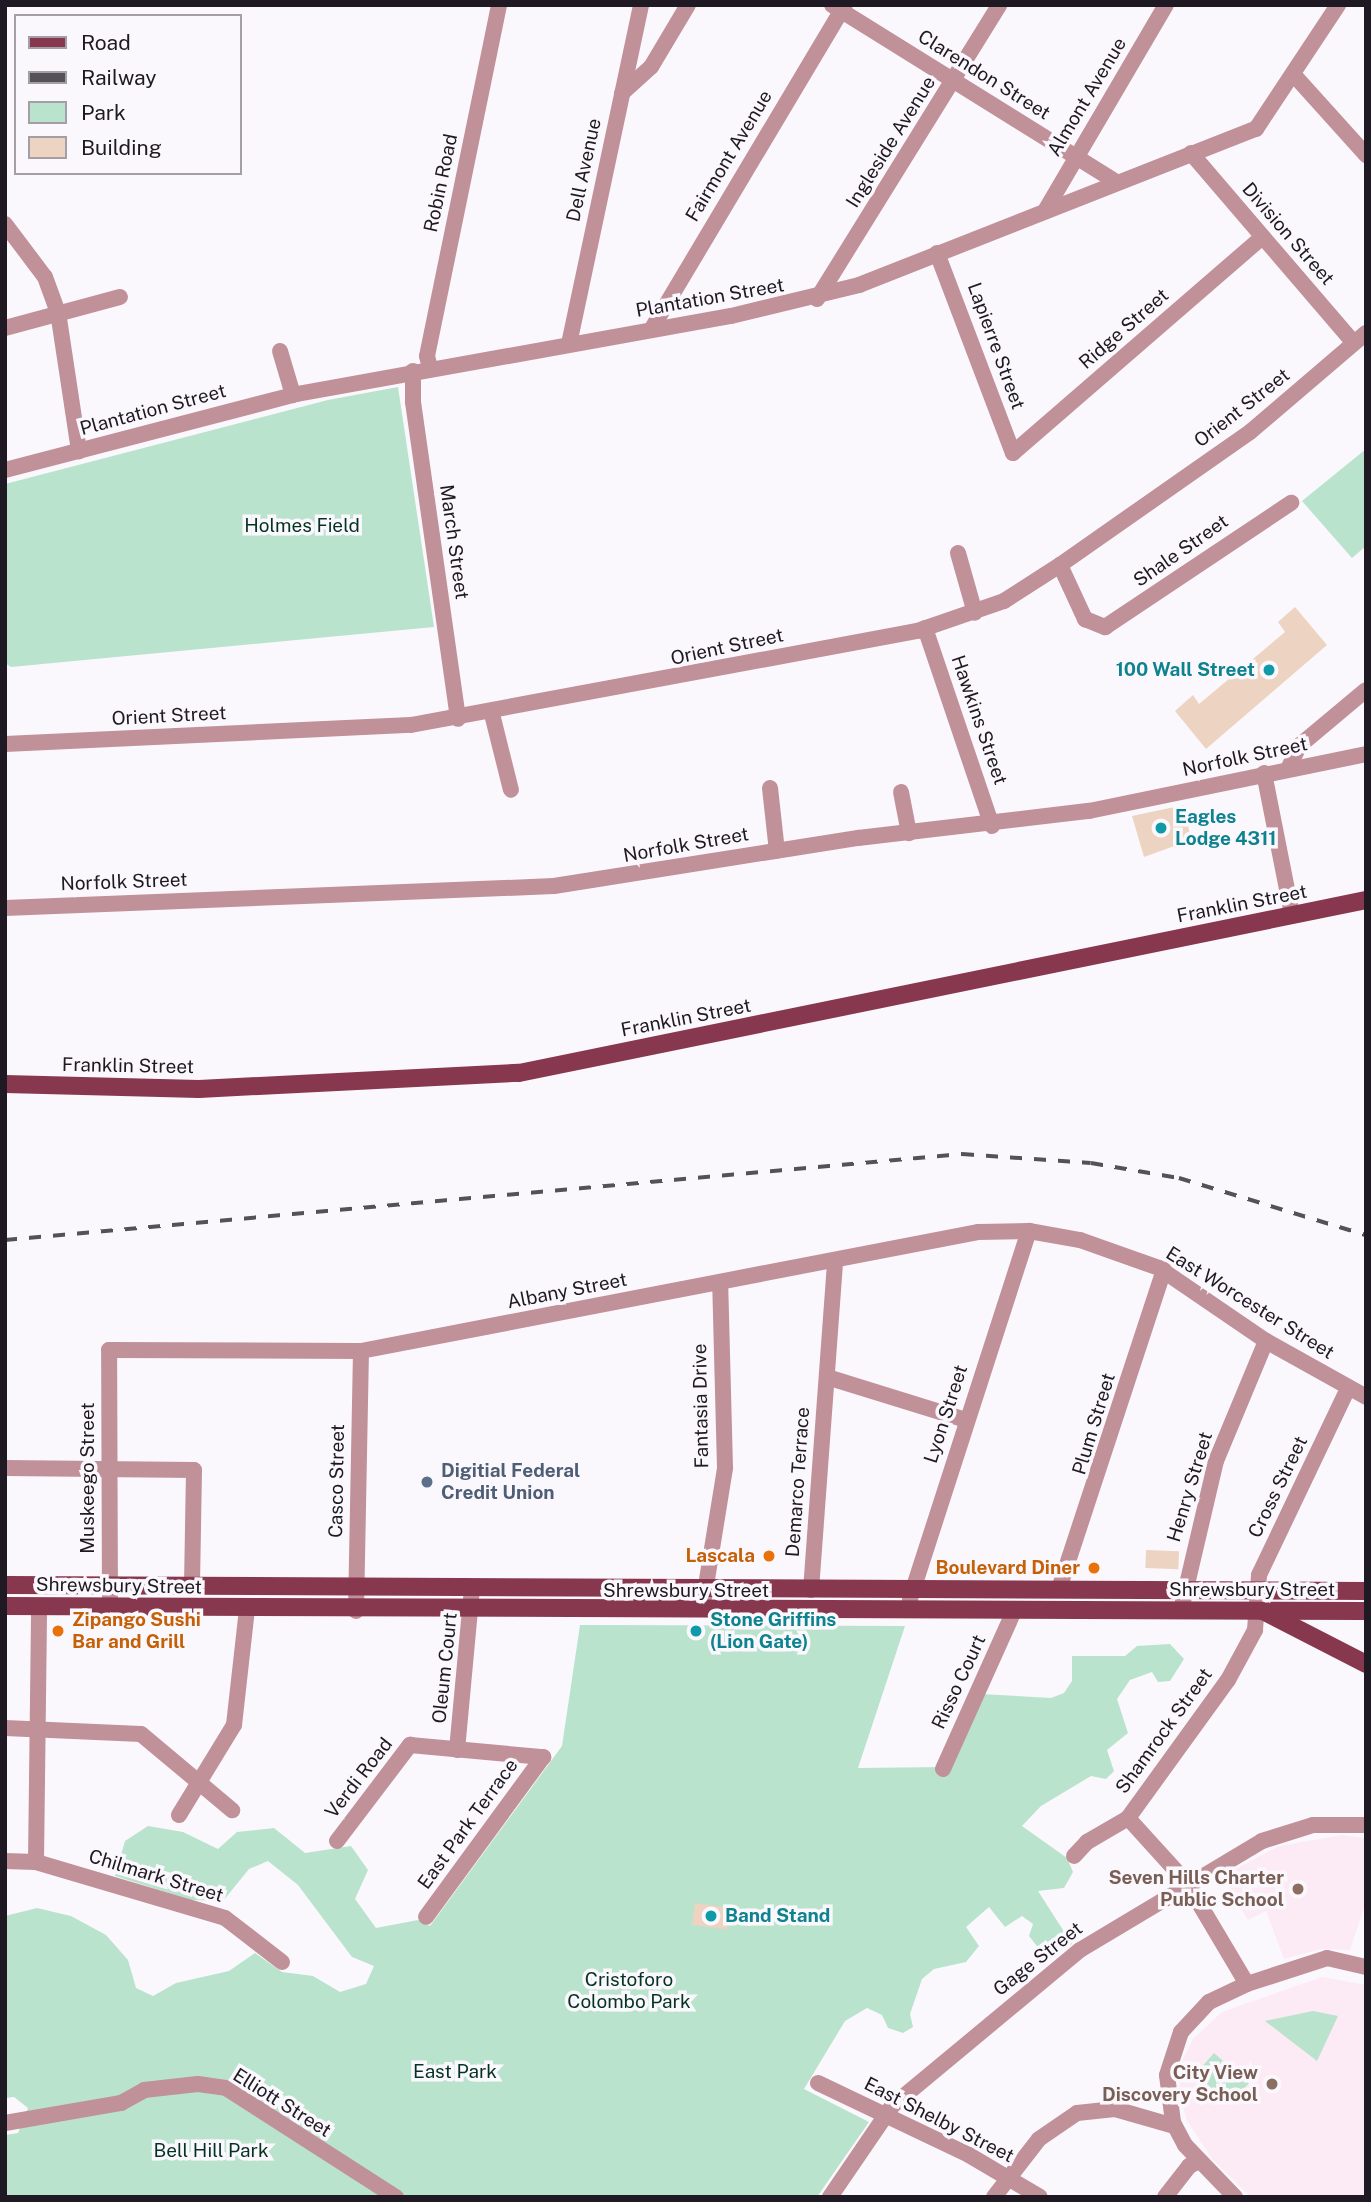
<!DOCTYPE html>
<html>
<head>
<meta charset="utf-8">
<style>
	body { margin:0 }
	#map { position:relative; width:1371px; height:2202px; overflow:hidden; background:#fbf8fd; font-family:"Public Sans",sans-serif }
	div>[style] { position:absolute }
	[style*='--x'] { left:calc(var(--x)*1px); top:calc(var(--y)*1px); width:calc(var(--w)*1px); rotate:calc(var(--a)*1deg) }
	.education>* { inset:0; background:#fceaf4 }
	.green>* { inset:0; background:#b9e3cc; transform-origin:0 0 }
	.building>* { inset:0; background:#edd3c1; transform-origin:0 0 }
	.minor>* { height:16px; margin:-8px; padding:0 8px; transform-origin:8px; border-radius:8px; background:#c1919a }
	.major>* { height:18px; margin:-9px; padding:0 9px; transform-origin:9px; border-radius:9px; background:#88384e }
	.rail>* { height:3.5px; margin-top:-1.75px; transform-origin:0; background:repeating-linear-gradient(90deg,#555159 0 12px,transparent 0 24px) }
	.dots>* { width:19px; height:19px; translate:-50% -50%; box-sizing:border-box; border:4px solid #fbf8fd; border-radius:50% }
	span { translate:-50% -50%; white-space:nowrap; text-align:center; line-height:1.15; -webkit-text-stroke:7px #fbf8fd; paint-order:stroke }
	.street-label { font-size:19px; color:#1e1922 }
	.park-label { font-size:19px; color:#043421 }
	.culture-label { font-size:19px; color:#0d838f; font-weight:700 }
	.right { translate:-100% -50%; text-align:right }
	.left { translate:0 -50%; text-align:left }
	.service-label { font-size:19px; color:#4e5e75; font-weight:700 }
	.food-label { font-size:19px; color:#c56008; font-weight:700 }
	.education-label { font-size:19px; color:#785e54; font-weight:700 }
	.frame { position:absolute; inset:0; border:7px solid #1e1922; pointer-events:none }
	.legend { position:absolute; left:14px; top:14px; width:228px; height:161px; box-sizing:border-box; background:#fbf8fd; border:2px solid #a39fa5; margin:0; padding:9px 12px; list-style:none; font-size:21px; color:#1e1922 }
	.legend li { display:flex; align-items:center; gap:14px; height:35px }
	.legend b { width:35px; border:2px solid #a39fa5 }
</style>
</head>
<body>
<div id="map">
	<div class="education">
		<div style="clip-path:polygon(1342px 1835px,1366px 1838px,1366px 1902px,1350px 1950px,1321px 1949px,1284px 1959px,1266px 1911px,1248px 1920px,1222px 1876px,1279px 1846px)"></div>
		<div style="clip-path:polygon(1322px 1977px,1366px 1985px,1366px 2197px,1251px 2197px,1212px 2159px,1186px 2119px,1179px 2089px,1182px 2061px,1193px 2039px,1222px 2012px)"></div>
	</div>
	<div class="green">
		<div style="clip-path:polygon(398px 387px,434px 627px,11px 667px,5px 663px,5px 484px,328px 400px)"></div>
		<div style="clip-path:polygon(1366px 449px,1366px 546px,1352px 558px,1302px 501px)"></div>
		<div style="clip-path:polygon(580px 1625px,905px 1626px,858px 1768px,947px 1767px,981px 1694px,1051px 1698px,1064px 1693px,1072px 1681px,1072px 1656px,1125px 1656px,1137px 1646px,1170px 1644px,1184px 1659px,1170px 1681px,1158px 1682px,1152px 1672px,1130px 1680px,1117px 1699px,1128px 1733px,1107px 1750px,1114px 1771px,1106px 1779px,1091px 1776px,1041px 1806px,1022px 1826px,1067px 1858px,1073px 1872px,1064px 1888px,1038px 1891px,1072px 1944px,1047px 1959px,1029px 1936px,1033px 1924px,1022px 1916px,1005px 1927px,989px 1907px,966px 1927px,979px 1946px,966px 1962px,934px 1969px,922px 1979px,910px 2014px,913px 2027px,903px 2033px,888px 2028px,882px 2015px,867px 2008px,845px 2021px,804px 2089px,869px 2122px,817px 2197px,5px 2197px,5px 2135px,18px 2133px,28px 2108px,14px 2097px,5px 2098px,5px 1916px,37px 1908px,71px 1916px,106px 1935px,128px 1960px,136px 1988px,153px 1996px,176px 1983px,229px 1971px,255px 1953px,282px 1972px,313px 1976px,340px 1992px,366px 1984px,374px 1966px,352px 1957px,298px 1885px,268px 1861px,249px 1869px,223px 1901px,191px 1900px,115px 1876px,125px 1841px,148px 1826px,183px 1832px,218px 1849px,237px 1832px,274px 1828px,305px 1853px,351px 1846px,368px 1870px,355px 1899px,376px 1928px,418px 1920px,430px 1926px,562px 1746px)"></div>
		<div style="clip-path:polygon(1313px 2011px,1338px 2016px,1317px 2061px,1265px 2021px)"></div>
		<div style="left:1214px;top:2053px;width:46px;height:28px;rotate:41deg"></div>
	</div>
	<div class="building">
		<div style="clip-path:polygon(1295px 607px,1327px 645px,1206px 749px,1175px 711px,1193px 695px,1199px 704px,1285px 632px,1278px 622px)"></div>
		<div style="clip-path:polygon(1184px 805px,1191px 840px,1144px 857px,1132px 816px)"></div>
		<div style="left:1146px;top:1550px;width:33px;height:18px;rotate:2deg"></div>
		<div style="left:695px;top:1903px;width:35px;height:22px;rotate:8deg"></div>
	</div>
	<div class="minor">
		<div style="--x:832;--y:5;--w:333;--a:31.9"></div>
		<div style="--x:1294;--y:75;--w:108;--a:48"></div>
		<div style="--x:622;--y:93;--w:39;--a:-42"></div>
		<div style="--x:651;--y:67;--w:72;--a:-59.2"></div>
		<div style="--x:1191;--y:153;--w:250;--a:49.4"></div>
		<div style="--x:1045;--y:211;--w:239;--a:-59.6"></div>
		<div style="--x:5;--y:224;--w:66;--a:53"></div>
		<div style="--x:45;--y:277;--w:37;--a:70"></div>
		<div style="--x:58;--y:312;--w:141;--a:81.4"></div>
		<div style="--x:937;--y:253;--w:214;--a:69.2"></div>
		<div style="--x:1013;--y:453;--w:330;--a:-40.9"></div>
		<div style="--x:817;--y:299;--w:346;--a:-58.2"></div>
		<div style="--x:5;--y:328;--w:119;--a:-15.1"></div>
		<div style="--x:651;--y:330;--w:378;--a:-59.2"></div>
		<div style="--x:569;--y:344;--w:347;--a:-78"></div>
		<div style="--x:280;--y:351;--w:46;--a:73.5"></div>
		<div style="--x:430;--y:368;--w:12;--a:-104"></div>
		<div style="--x:427;--y:356;--w:358;--a:-78.4"></div>
		<div style="--x:413;--y:371;--w:31;--a:90"></div>
		<div style="--x:413;--y:402;--w:320;--a:81.9"></div>
		<div style="--x:5;--y:470;--w:302;--a:-14.6"></div>
		<div style="--x:297;--y:394;--w:441;--a:-10.2"></div>
		<div style="--x:731;--y:316;--w:132;--a:-13.6"></div>
		<div style="--x:859;--y:285;--w:427;--a:-21.5"></div>
		<div style="--x:1256;--y:129;--w:149;--a:-56.5"></div>
		<div style="--x:958;--y:553;--w:62;--a:74.2"></div>
		<div style="--x:1060;--y:565;--w:60;--a:65.2"></div>
		<div style="--x:1085;--y:619;--w:22;--a:22"></div>
		<div style="--x:1105;--y:627;--w:224;--a:-33.7"></div>
		<div style="--x:925;--y:628;--w:209;--a:71.3"></div>
		<div style="--x:492;--y:714;--w:78;--a:76"></div>
		<div style="--x:5;--y:744;--w:406;--a:-2.7"></div>
		<div style="--x:411;--y:725;--w:515;--a:-10.52"></div>
		<div style="--x:917;--y:631;--w:92;--a:-19"></div>
		<div style="--x:1004;--y:601;--w:67;--a:-32.7"></div>
		<div style="--x:1060;--y:565;--w:232;--a:-35"></div>
		<div style="--x:1250;--y:432;--w:153;--a:-40.5"></div>
		<div style="--x:1288;--y:769;--w:25;--a:-64"></div>
		<div style="--x:1299;--y:746;--w:87;--a:-39.9"></div>
		<div style="--x:1264;--y:773;--w:145;--a:78.8"></div>
		<div style="--x:770;--y:788;--w:63;--a:83.7"></div>
		<div style="--x:901;--y:792;--w:42;--a:79"></div>
		<div style="--x:5;--y:908;--w:549;--a:-2.29"></div>
		<div style="--x:554;--y:886;--w:308;--a:-9"></div>
		<div style="--x:858;--y:838;--w:233;--a:-6.7"></div>
		<div style="--x:1089;--y:811;--w:283;--a:-11.6"></div>
		<div style="--x:827;--y:1377;--w:145;--a:17.2"></div>
		<div style="--x:5;--y:1468;--w:189;--a:0.6"></div>
		<div style="--x:194;--y:1470;--w:116;--a:91"></div>
		<div style="--x:1059;--y:1589;--w:336;--a:-71.8"></div>
		<div style="--x:811;--y:1590;--w:331;--a:-85.8"></div>
		<div style="--x:704;--y:1598;--w:132;--a:-80.8"></div>
		<div style="--x:725;--y:1468;--w:185;--a:-91.5"></div>
		<div style="--x:910;--y:1599;--w:387;--a:-72.1"></div>
		<div style="--x:110;--y:1606;--w:256;--a:-90.2"></div>
		<div style="--x:109;--y:1350;--w:252;--a:0.2"></div>
		<div style="--x:361;--y:1351;--w:628;--a:-10.92"></div>
		<div style="--x:978;--y:1232;--w:51;--a:-1.1"></div>
		<div style="--x:1029;--y:1231;--w:52;--a:10"></div>
		<div style="--x:1080;--y:1240;--w:84;--a:19.5"></div>
		<div style="--x:1159;--y:1268;--w:130;--a:34.3"></div>
		<div style="--x:1266;--y:1341;--w:115;--a:29.2"></div>
		<div style="--x:1181;--y:1610;--w:153;--a:-76.8"></div>
		<div style="--x:1216;--y:1461;--w:130;--a:-67.4"></div>
		<div style="--x:356;--y:1611;--w:260;--a:-88.9"></div>
		<div style="--x:5;--y:1728;--w:136;--a:2.5"></div>
		<div style="--x:141;--y:1734;--w:119;--a:39.9"></div>
		<div style="--x:457;--y:1750;--w:162;--a:-84.7"></div>
		<div style="--x:943;--y:1769;--w:171;--a:-65.8"></div>
		<div style="--x:179;--y:1815;--w:105;--a:-58.6"></div>
		<div style="--x:234;--y:1725;--w:117;--a:-83.6"></div>
		<div style="--x:1128;--y:1818;--w:88;--a:47.8"></div>
		<div style="--x:1187;--y:1883;--w:117;--a:59.3"></div>
		<div style="--x:337;--y:1841;--w:121;--a:-52.8"></div>
		<div style="--x:410;--y:1745;--w:134;--a:5.2"></div>
		<div style="--x:543;--y:1757;--w:198;--a:126.2"></div>
		<div style="--x:1074;--y:1856;--w:19;--a:-47"></div>
		<div style="--x:1087;--y:1842;--w:48;--a:-30.3"></div>
		<div style="--x:1128;--y:1818;--w:170;--a:-54.1"></div>
		<div style="--x:1228;--y:1680;--w:57;--a:-61.6"></div>
		<div style="--x:1255;--y:1630;--w:55;--a:-85.8"></div>
		<div style="--x:1259;--y:1575;--w:207;--a:-64.5"></div>
		<div style="--x:5;--y:1861;--w:31;--a:2"></div>
		<div style="--x:36;--y:1862;--w:197;--a:16.5"></div>
		<div style="--x:225;--y:1918;--w:72;--a:37.7"></div>
		<div style="--x:36;--y:1862;--w:255;--a:-89.3"></div>
		<div style="--x:818;--y:2083;--w:167;--a:25.5"></div>
		<div style="--x:969;--y:2155;--w:82;--a:30.6"></div>
		<div style="--x:5;--y:2123;--w:118;--a:-9.8"></div>
		<div style="--x:121;--y:2103;--w:26;--a:-29"></div>
		<div style="--x:144;--y:2090;--w:54;--a:-6.3"></div>
		<div style="--x:198;--y:2084;--w:28;--a:8"></div>
		<div style="--x:226;--y:2088;--w:202;--a:32.7"></div>
		<div style="--x:830;--y:2197;--w:110;--a:-55.7"></div>
		<div style="--x:892;--y:2106;--w:244;--a:-39.7"></div>
		<div style="--x:1080;--y:1950;--w:212;--a:-30.9"></div>
		<div style="--x:1262;--y:1841;--w:53;--a:-17.4"></div>
		<div style="--x:1313;--y:1825;--w:53;--a:0"></div>
		<div style="--x:994;--y:2197;--w:73;--a:-52.2"></div>
		<div style="--x:1039;--y:2139;--w:46;--a:-34.4"></div>
		<div style="--x:1077;--y:2113;--w:38;--a:-6"></div>
		<div style="--x:1115;--y:2109;--w:61;--a:16.1"></div>
		<div style="--x:1165;--y:2197;--w:39;--a:-52"></div>
		<div style="--x:1189;--y:2166;--w:11;--a:-27"></div>
		<div style="--x:1235;--y:2197;--w:72;--a:-133.9"></div>
		<div style="--x:1185;--y:2145;--w:26;--a:-118"></div>
		<div style="--x:1173;--y:2122;--w:47;--a:-97.3"></div>
		<div style="--x:1167;--y:2075;--w:45;--a:-72"></div>
		<div style="--x:1181;--y:2032;--w:41;--a:-47"></div>
		<div style="--x:1209;--y:2002;--w:42;--a:-25.3"></div>
		<div style="--x:1247;--y:1984;--w:84;--a:-18"></div>
		<div style="--x:1327;--y:1958;--w:40;--a:13"></div>
	</div>
	<div class="major">
		<div style="--x:5;--y:1084;--w:194;--a:1.5"></div>
		<div style="--x:199;--y:1089;--w:320;--a:-2.9"></div>
		<div style="--x:519;--y:1073;--w:864;--a:-11.54"></div>
		<div style="--x:5;--y:1585;--w:1361;--a:0.25"></div>
		<div style="--x:5;--y:1606;--w:1361;--a:0.21"></div>
		<div style="--x:1263;--y:1611;--w:116;--a:27.2"></div>
	</div>
	<div class="rail">
		<div style="--x:5;--y:1240;--w:961;--a:-5.14"></div>
		<div style="--x:962;--y:1154;--w:129;--a:4"></div>
		<div style="--x:1091;--y:1163;--w:89;--a:9.7"></div>
		<div style="--x:1179;--y:1178;--w:195;--a:17"></div>
	</div>
	<div class="dots">
		<div style="left:1269px;top:670px;background:#0f9aa8"></div>
		<div style="left:1161px;top:828px;background:#0f9aa8"></div>
		<div style="left:427px;top:1482px;background:#5c6f8a"></div>
		<div style="left:769px;top:1556px;background:#e8710a"></div>
		<div style="left:1094px;top:1568px;background:#e8710a"></div>
		<div style="left:58px;top:1631px;background:#e8710a"></div>
		<div style="left:696px;top:1631px;background:#0f9aa8"></div>
		<div style="left:1298px;top:1889px;background:#8d6e63"></div>
		<div style="left:711px;top:1916px;background:#0f9aa8"></div>
		<div style="left:1272px;top:2084px;background:#8d6e63"></div>
	</div>
	<div class="street-label">
		<span style="left:984px;top:75px;rotate:32deg">Clarendon Street</span>
		<span style="left:1087px;top:97px;rotate:-59deg">Almont Avenue</span>
		<span style="left:891px;top:142px;rotate:-58deg">Ingleside Avenue</span>
		<span style="left:729px;top:156px;rotate:-59deg">Fairmont Avenue</span>
		<span style="left:584px;top:170px;rotate:-78deg">Dell Avenue</span>
		<span style="left:441px;top:183px;rotate:-78deg">Robin Road</span>
		<span style="left:1288px;top:234px;rotate:49deg">Division Street</span>
		<span style="left:710px;top:298px;rotate:-10deg">Plantation Street</span>
		<span style="left:1124px;top:329px;rotate:-41deg">Ridge Street</span>
		<span style="left:996px;top:346px;rotate:70deg">Lapierre Street</span>
		<span style="left:1242px;top:408px;rotate:-38deg">Orient Street</span>
		<span style="left:153px;top:410px;rotate:-15deg">Plantation Street</span>
		<span style="left:454px;top:542px;rotate:82deg">March Street</span>
		<span style="left:1181px;top:551px;rotate:-35deg">Shale Street</span>
		<span style="left:727px;top:647px;rotate:-12deg">Orient Street</span>
		<span style="left:169px;top:716px;rotate:-3deg">Orient Street</span>
		<span style="left:979px;top:720px;rotate:71deg">Hawkins Street</span>
		<span style="left:1245px;top:757px;rotate:-12deg">Norfolk Street</span>
		<span style="left:686px;top:845px;rotate:-10deg">Norfolk Street</span>
		<span style="left:124px;top:882px;rotate:-2deg">Norfolk Street</span>
		<span style="left:1242px;top:904px;rotate:-11deg">Franklin Street</span>
		<span style="left:686px;top:1018px;rotate:-11deg">Franklin Street</span>
		<span style="left:128px;top:1066px;rotate:1deg">Franklin Street</span>
		<span style="left:567px;top:1291px;rotate:-11deg">Albany Street</span>
		<span style="left:1250px;top:1303px;rotate:32deg">East Worcester Street</span>
		<span style="left:701px;top:1406px;rotate:-91deg">Fantasia Drive</span>
		<span style="left:946px;top:1414px;rotate:-72deg">Lyon Street</span>
		<span style="left:1094px;top:1424px;rotate:-73deg">Plum Street</span>
		<span style="left:88px;top:1478px;rotate:-90deg">Muskeego Street</span>
		<span style="left:337px;top:1481px;rotate:-89deg">Casco Street</span>
		<span style="left:798px;top:1482px;rotate:-86deg">Demarco Terrace</span>
		<span style="left:1190px;top:1487px;rotate:-73deg">Henry Street</span>
		<span style="left:1278px;top:1487px;rotate:-64deg">Cross Street</span>
		<span style="left:119px;top:1586px;rotate:1deg">Shrewsbury Street</span>
		<span style="left:1252px;top:1590px">Shrewsbury Street</span>
		<span style="left:686px;top:1591px">Shrewsbury Street</span>
		<span style="left:445px;top:1668px;rotate:-84deg">Oleum Court</span>
		<span style="left:959px;top:1682px;rotate:-65deg">Risso Court</span>
		<span style="left:1164px;top:1731px;rotate:-54deg">Shamrock Street</span>
		<span style="left:359px;top:1778px;rotate:-52deg">Verdi Road</span>
		<span style="left:468px;top:1824px;rotate:-54deg">East Park Terrace</span>
		<span style="left:156px;top:1876px;rotate:17deg">Chilmark Street</span>
		<span style="left:1038px;top:1959px;rotate:-38deg">Gage Street</span>
		<span style="left:282px;top:2103px;rotate:32deg">Elliott Street</span>
		<span style="left:939px;top:2120px;rotate:27deg">East Shelby Street</span>
	</div>
	<div class="park-label">
		<span style="left:302px;top:526px">Holmes Field</span>
		<span style="left:629px;top:1991px">Cristoforo<br>Colombo Park</span>
		<span style="left:455px;top:2072px">East Park</span>
		<span style="left:211px;top:2151px">Bell Hill Park</span>
	</div>
	<div class="culture-label">
		<span class="right" style="left:1255px;top:670px">100 Wall Street</span>
		<span class="left" style="left:1175px;top:828px">Eagles<br>Lodge 4311</span>
		<span class="left" style="left:710px;top:1631px">Stone Griffins<br>(Lion Gate)</span>
		<span class="left" style="left:725px;top:1916px">Band Stand</span>
	</div>
	<div class="service-label">
		<span class="left" style="left:441px;top:1482px">Digitial Federal<br>Credit Union</span>
	</div>
	<div class="food-label">
		<span class="right" style="left:755px;top:1556px">Lascala</span>
		<span class="right" style="left:1080px;top:1568px">Boulevard Diner</span>
		<span class="left" style="left:72px;top:1631px">Zipango Sushi<br>Bar and Grill</span>
	</div>
	<div class="education-label">
		<span class="right" style="left:1284px;top:1889px">Seven Hills Charter<br>Public School</span>
		<span class="right" style="left:1258px;top:2084px">City View<br>Discovery School</span>
	</div>
	<div class="frame"></div>
	<ul class="legend">
	<li><b style="height:9px;background:#88384e"></b>Road</li>
	<li><b style="height:9px;background:#555159"></b>Railway</li>
	<li><b style="height:19px;background:#b9e3cc"></b>Park</li>
	<li><b style="height:19px;background:#edd3c1"></b>Building</li>
	</ul>
</div>
</body>
</html>
